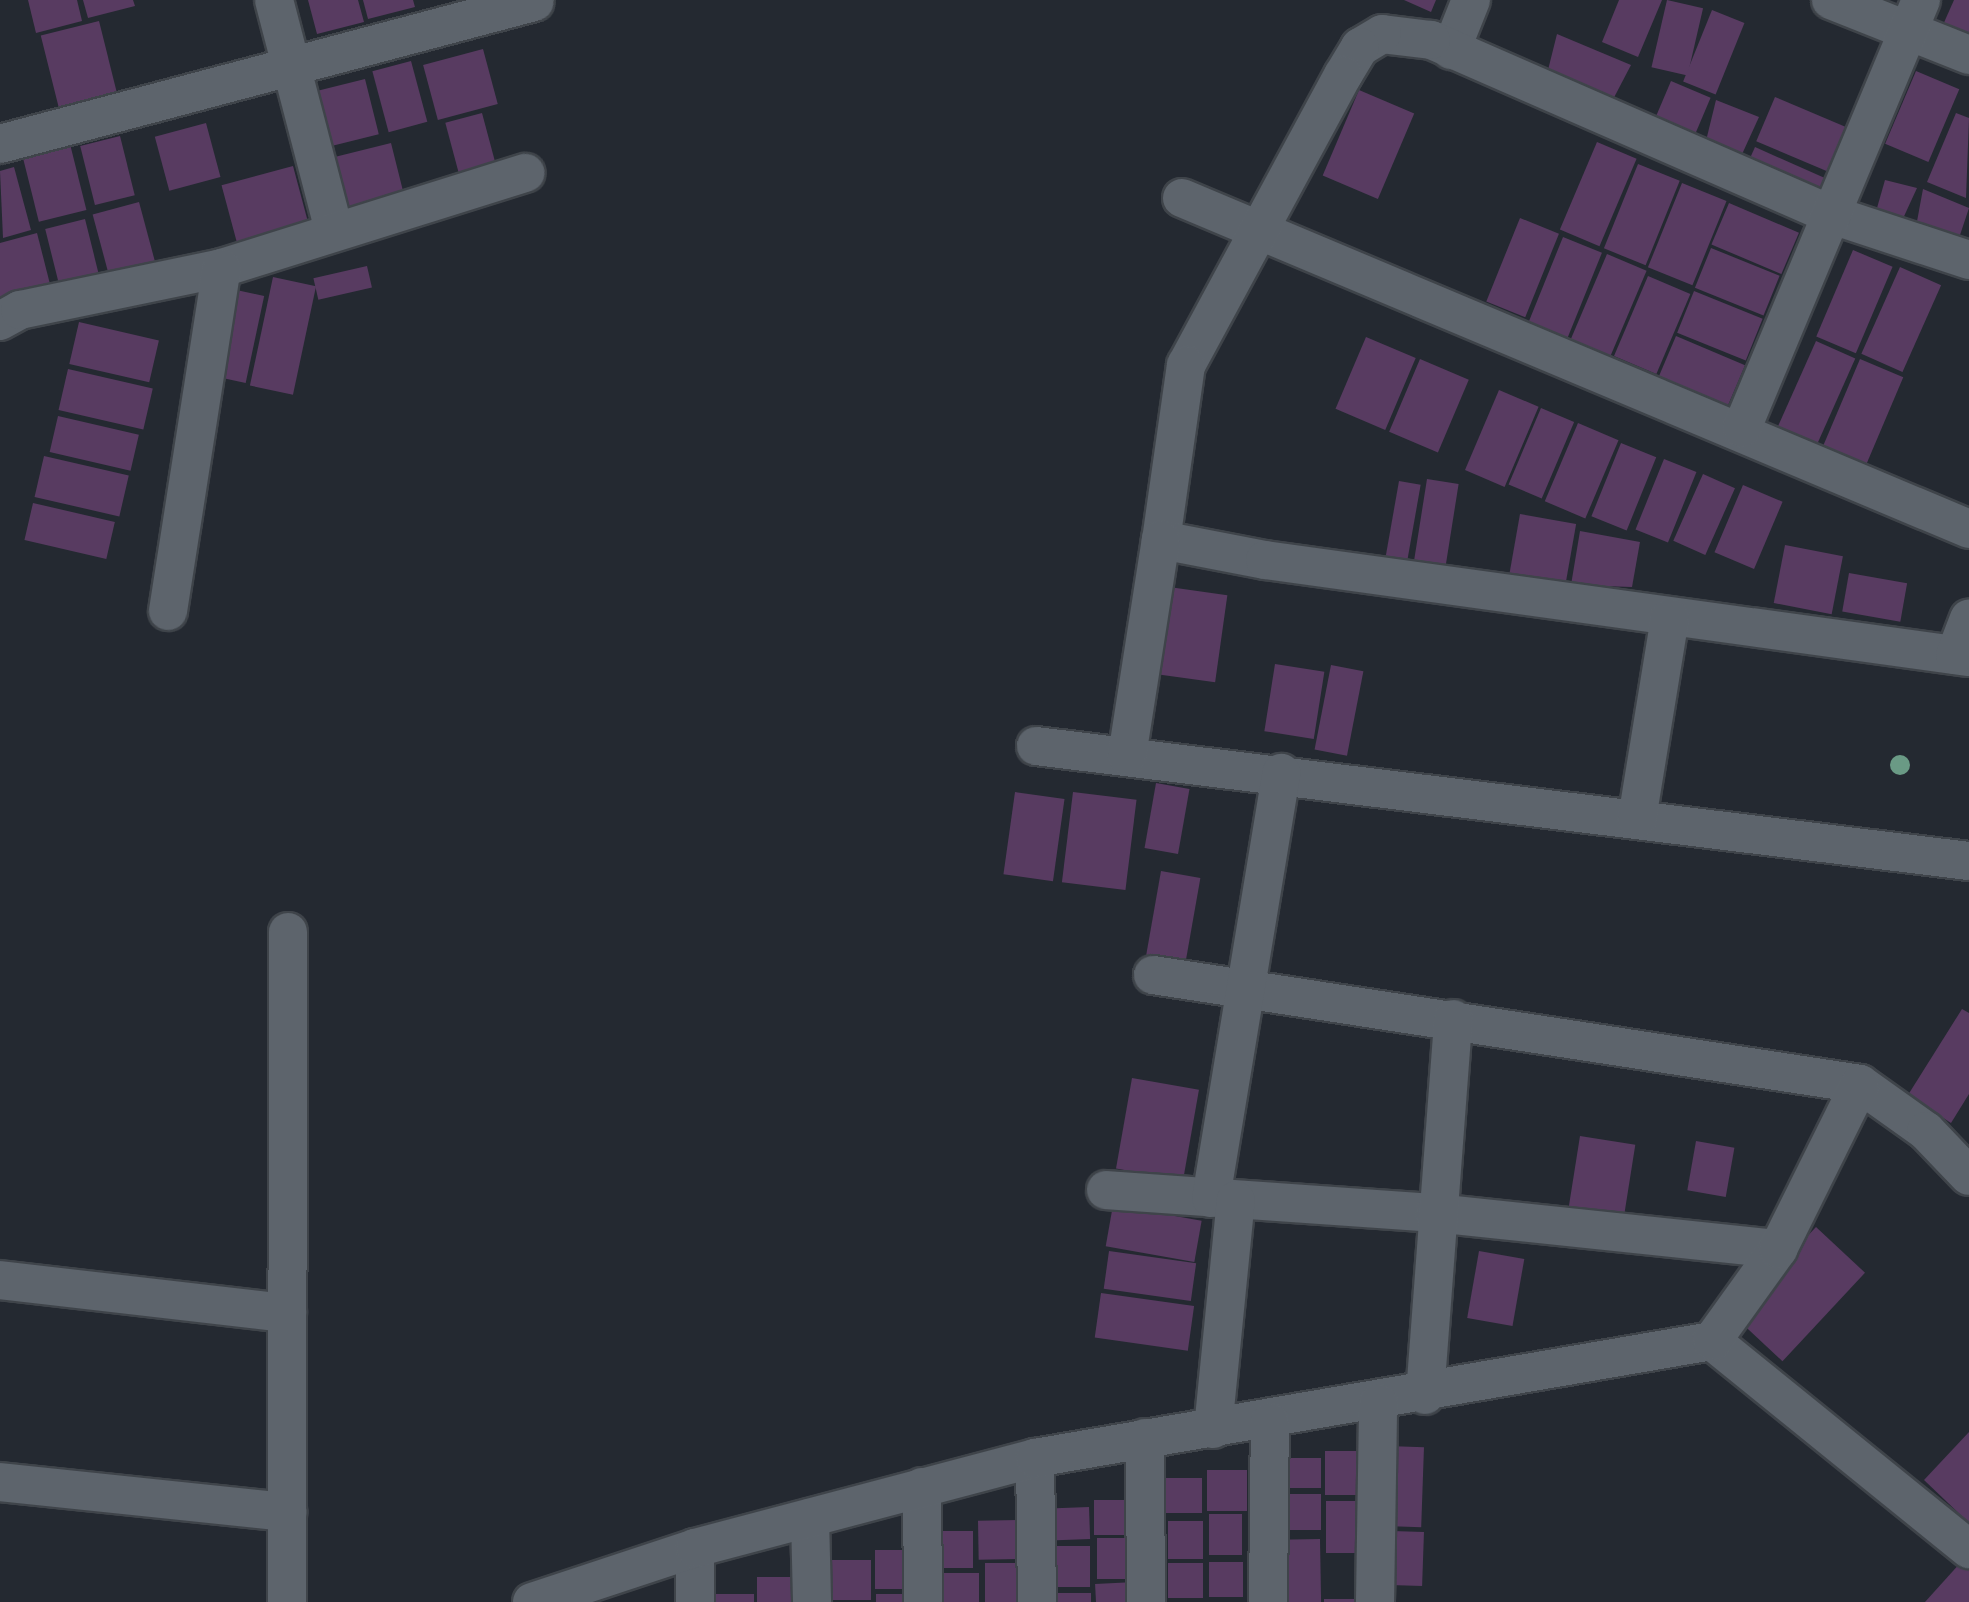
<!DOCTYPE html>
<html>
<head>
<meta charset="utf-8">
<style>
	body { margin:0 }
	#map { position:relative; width:1969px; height:1602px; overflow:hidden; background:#242931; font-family:Poppins,sans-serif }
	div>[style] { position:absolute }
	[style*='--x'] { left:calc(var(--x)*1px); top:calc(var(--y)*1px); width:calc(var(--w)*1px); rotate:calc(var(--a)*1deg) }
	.building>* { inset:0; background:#583b61; transform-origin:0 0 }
	.roads { filter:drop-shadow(2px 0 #3f444a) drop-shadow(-2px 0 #3f444a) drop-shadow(0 2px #3f444a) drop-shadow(0 -2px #3f444a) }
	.minor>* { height:38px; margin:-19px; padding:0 19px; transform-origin:19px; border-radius:19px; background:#5d646c }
	.trees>* { width:20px; height:20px; margin:-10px; border-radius:50%; background:#6a9a85 }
	span { translate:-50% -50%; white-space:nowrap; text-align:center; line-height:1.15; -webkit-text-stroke:5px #242931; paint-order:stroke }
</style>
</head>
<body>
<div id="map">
	<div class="building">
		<div style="clip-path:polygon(28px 0,77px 0,82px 21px,36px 33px)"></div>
		<div style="clip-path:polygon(83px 0,133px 0,135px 6px,88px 18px)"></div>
		<div style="clip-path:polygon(308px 0,358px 0,364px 22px,317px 34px)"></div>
		<div style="clip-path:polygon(363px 0,413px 0,415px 7px,368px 19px)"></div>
		<div style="clip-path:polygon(1404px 0,1436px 0,1431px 12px)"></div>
		<div style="clip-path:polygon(1619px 0,1662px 0,1638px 57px,1602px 42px)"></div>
		<div style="left:1667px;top:0;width:37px;height:69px;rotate:13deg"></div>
		<div style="clip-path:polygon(1954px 0,1969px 0,1969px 39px,1942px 27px)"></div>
		<div style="left:1712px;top:10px;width:35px;height:77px;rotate:22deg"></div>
		<div style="left:99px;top:21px;width:77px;height:60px;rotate:76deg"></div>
		<div style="clip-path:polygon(1557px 34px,1631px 65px,1608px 109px,1546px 78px)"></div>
		<div style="left:483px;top:49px;width:57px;height:62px;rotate:75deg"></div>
		<div style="left:411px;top:61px;width:63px;height:40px;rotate:75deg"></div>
		<div style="left:1916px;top:71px;width:47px;height:79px;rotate:23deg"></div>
		<div style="left:365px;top:79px;width:57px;height:58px;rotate:76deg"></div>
		<div style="left:1671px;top:81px;width:43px;height:48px;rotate:23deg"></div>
		<div style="left:1359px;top:90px;width:60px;height:93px;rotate:23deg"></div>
		<div style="left:1775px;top:97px;width:77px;height:48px;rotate:23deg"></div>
		<div style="clip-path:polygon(1716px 100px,1759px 117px,1738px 163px,1704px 149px)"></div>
		<div style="left:482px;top:113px;width:62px;height:38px;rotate:75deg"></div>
		<div style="clip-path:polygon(1956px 113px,1969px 118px,1966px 198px,1927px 182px)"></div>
		<div style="left:206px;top:123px;width:56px;height:53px;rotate:75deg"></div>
		<div style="left:120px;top:136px;width:61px;height:41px;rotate:76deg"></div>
		<div style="left:1597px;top:142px;width:43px;height:95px;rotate:23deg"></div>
		<div style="left:391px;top:143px;width:55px;height:58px;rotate:76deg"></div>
		<div style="left:70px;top:144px;width:68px;height:49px;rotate:76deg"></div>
		<div style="left:1755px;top:147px;width:77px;height:21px;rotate:24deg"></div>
		<div style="left:1638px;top:164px;width:45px;height:91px;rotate:22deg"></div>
		<div style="left:293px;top:166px;width:60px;height:74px;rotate:75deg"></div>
		<div style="clip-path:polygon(14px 167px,31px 230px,3px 238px,0 171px)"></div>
		<div style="clip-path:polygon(1885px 180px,1917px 188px,1900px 225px,1875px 215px)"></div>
		<div style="left:1682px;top:183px;width:48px;height:91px;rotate:22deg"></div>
		<div style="clip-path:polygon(1923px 189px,1969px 208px,1958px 241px,1915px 232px)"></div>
		<div style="left:139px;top:202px;width:64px;height:48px;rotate:75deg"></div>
		<div style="left:1729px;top:203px;width:76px;height:45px;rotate:23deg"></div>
		<div style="left:1520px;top:218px;width:42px;height:90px;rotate:22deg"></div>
		<div style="left:85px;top:219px;width:62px;height:41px;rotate:76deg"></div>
		<div style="clip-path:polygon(37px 233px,52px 292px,0 305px,0 243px)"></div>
		<div style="left:1563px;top:237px;width:42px;height:92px;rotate:22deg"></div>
		<div style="left:1711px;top:248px;width:74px;height:43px;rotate:22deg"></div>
		<div style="left:1853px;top:250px;width:43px;height:94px;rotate:23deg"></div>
		<div style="left:1607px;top:254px;width:43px;height:93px;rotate:23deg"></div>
		<div style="left:367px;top:266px;width:22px;height:55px;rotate:77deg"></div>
		<div style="left:1900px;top:267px;width:45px;height:95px;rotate:24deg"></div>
		<div style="left:1648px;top:276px;width:46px;height:87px;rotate:23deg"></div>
		<div style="left:273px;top:277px;width:44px;height:111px;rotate:12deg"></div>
		<div style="left:227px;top:288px;width:38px;height:89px;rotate:12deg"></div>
		<div style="left:1694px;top:291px;width:74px;height:45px;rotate:22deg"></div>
		<div style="left:79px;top:322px;width:82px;height:43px;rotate:13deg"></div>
		<div style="left:1676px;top:336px;width:75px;height:44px;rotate:23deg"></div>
		<div style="left:1366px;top:337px;width:54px;height:78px;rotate:23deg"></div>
		<div style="left:1816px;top:341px;width:43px;height:95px;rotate:24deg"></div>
		<div style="left:1420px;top:359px;width:53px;height:79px;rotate:23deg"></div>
		<div style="left:1860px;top:359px;width:47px;height:98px;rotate:23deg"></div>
		<div style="left:68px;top:369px;width:87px;height:42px;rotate:13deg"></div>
		<div style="left:1499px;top:390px;width:43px;height:87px;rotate:23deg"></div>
		<div style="left:1541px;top:408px;width:36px;height:83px;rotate:23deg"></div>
		<div style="left:58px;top:416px;width:83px;height:37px;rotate:13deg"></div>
		<div style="left:1578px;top:423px;width:44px;height:85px;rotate:23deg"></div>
		<div style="left:1621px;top:443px;width:38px;height:79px;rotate:22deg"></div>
		<div style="left:44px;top:456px;width:87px;height:42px;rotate:13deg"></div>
		<div style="left:1664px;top:459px;width:35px;height:76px;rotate:22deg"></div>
		<div style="left:1703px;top:474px;width:35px;height:73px;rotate:24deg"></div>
		<div style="left:1427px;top:479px;width:32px;height:102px;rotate:9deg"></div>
		<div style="left:1399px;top:481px;width:22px;height:86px;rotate:10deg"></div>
		<div style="left:1743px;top:485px;width:43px;height:73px;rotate:23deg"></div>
		<div style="left:33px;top:503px;width:84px;height:38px;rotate:13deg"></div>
		<div style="left:1520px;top:514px;width:57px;height:60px;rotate:10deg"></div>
		<div style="clip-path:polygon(1580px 531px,1640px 542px,1632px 587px,1571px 585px)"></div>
		<div style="left:1785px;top:545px;width:59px;height:59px;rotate:11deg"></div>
		<div style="left:1849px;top:573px;width:59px;height:39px;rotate:10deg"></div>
		<div style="left:1162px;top:586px;width:66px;height:88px;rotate:8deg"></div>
		<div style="left:1275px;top:664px;width:50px;height:68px;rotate:9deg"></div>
		<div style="left:1331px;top:665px;width:33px;height:86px;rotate:11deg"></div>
		<div style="left:1156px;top:783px;width:34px;height:66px;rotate:10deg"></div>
		<div style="left:1015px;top:792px;width:50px;height:83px;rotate:8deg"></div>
		<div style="left:1073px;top:792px;width:64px;height:91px;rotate:7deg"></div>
		<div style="left:1161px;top:871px;width:40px;height:85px;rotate:10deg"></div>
		<div style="clip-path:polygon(1962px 1009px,1969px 1013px,1969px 1094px,1951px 1123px,1908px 1095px)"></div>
		<div style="left:1132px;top:1078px;width:68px;height:92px;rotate:10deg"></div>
		<div style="left:1580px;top:1136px;width:56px;height:85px;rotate:9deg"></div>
		<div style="left:1696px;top:1141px;width:39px;height:50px;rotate:10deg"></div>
		<div style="left:1113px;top:1205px;width:90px;height:42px;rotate:10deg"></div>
		<div style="left:1816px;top:1227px;width:67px;height:121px;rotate:43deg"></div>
		<div style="left:1109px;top:1251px;width:88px;height:38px;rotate:8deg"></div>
		<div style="left:1479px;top:1251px;width:46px;height:68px;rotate:10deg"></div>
		<div style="left:1101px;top:1293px;width:94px;height:45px;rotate:8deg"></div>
		<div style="clip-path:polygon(1969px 1432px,1969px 1523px,1924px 1480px)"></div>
		<div style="left:1388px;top:1446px;width:36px;height:80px;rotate:2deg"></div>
		<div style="left:1359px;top:1451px;width:44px;height:34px;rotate:90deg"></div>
		<div style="left:1321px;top:1458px;width:30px;height:44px;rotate:90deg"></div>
		<div style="left:1207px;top:1470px;width:40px;height:41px"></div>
		<div style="left:1165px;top:1478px;width:37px;height:35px"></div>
		<div style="left:1321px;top:1494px;width:36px;height:42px;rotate:90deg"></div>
		<div style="left:1133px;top:1500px;width:35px;height:39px;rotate:90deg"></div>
		<div style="left:1326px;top:1501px;width:33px;height:52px"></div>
		<div style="left:1089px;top:1507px;width:32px;height:40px;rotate:88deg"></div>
		<div style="left:1242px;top:1514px;width:41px;height:33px;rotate:90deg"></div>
		<div style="left:1020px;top:1520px;width:39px;height:42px;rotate:89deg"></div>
		<div style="left:1168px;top:1521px;width:35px;height:38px"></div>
		<div style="left:933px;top:1531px;width:40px;height:37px"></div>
		<div style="left:1392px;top:1531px;width:32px;height:54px;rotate:2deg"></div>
		<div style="left:1097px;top:1538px;width:33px;height:41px"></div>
		<div style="left:1320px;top:1539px;width:63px;height:41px;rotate:89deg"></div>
		<div style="left:1051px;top:1546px;width:39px;height:41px"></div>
		<div style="left:911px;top:1550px;width:39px;height:36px;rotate:90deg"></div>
		<div style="left:831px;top:1560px;width:40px;height:40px"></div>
		<div style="clip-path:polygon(1962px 1561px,1969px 1568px,1969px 1602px,1925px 1602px)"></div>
		<div style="left:1209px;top:1562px;width:34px;height:35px"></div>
		<div style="left:985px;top:1563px;width:38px;height:39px"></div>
		<div style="left:1203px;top:1563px;width:35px;height:35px;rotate:90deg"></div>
		<div style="left:939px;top:1573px;width:40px;height:29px"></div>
		<div style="left:797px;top:1577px;width:25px;height:40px;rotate:90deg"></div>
		<div style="left:1135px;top:1582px;width:20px;height:40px;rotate:87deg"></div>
		<div style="left:1091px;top:1593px;width:9px;height:38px;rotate:90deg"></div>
		<div style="left:754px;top:1594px;width:8px;height:40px;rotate:90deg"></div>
		<div style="left:876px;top:1594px;width:36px;height:8px"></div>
		<div style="left:1324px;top:1599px;width:32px;height:3px"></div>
	</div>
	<div class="roads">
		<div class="minor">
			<div style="--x:274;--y:0;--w:239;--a:75.4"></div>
			<div style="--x:1831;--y:0;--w:149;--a:21.7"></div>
			<div style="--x:1451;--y:50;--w:54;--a:-68.2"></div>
			<div style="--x:0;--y:144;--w:553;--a:-14.89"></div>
			<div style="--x:1182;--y:198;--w:854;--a:22.81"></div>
			<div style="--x:1969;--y:260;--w:144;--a:-161.8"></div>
			<div style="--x:1832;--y:215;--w:438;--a:-156.4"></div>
			<div style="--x:1431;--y:40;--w:49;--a:-173"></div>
			<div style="--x:1382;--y:34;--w:26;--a:149"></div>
			<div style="--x:1360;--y:47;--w:33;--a:121"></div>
			<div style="--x:1343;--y:75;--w:330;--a:118.4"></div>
			<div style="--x:1186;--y:365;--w:177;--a:98.1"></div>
			<div style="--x:1161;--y:540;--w:106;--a:10.9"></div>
			<div style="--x:1265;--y:560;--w:711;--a:7.85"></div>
			<div style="--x:0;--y:321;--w:23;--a:-29"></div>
			<div style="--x:20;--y:310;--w:206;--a:-11.7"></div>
			<div style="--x:222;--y:268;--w:318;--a:-17.4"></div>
			<div style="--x:1742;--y:428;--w:464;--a:-67.3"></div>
			<div style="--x:168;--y:611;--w:347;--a:-81.1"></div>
			<div style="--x:1955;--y:655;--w:39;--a:-69"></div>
			<div style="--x:1036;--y:746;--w:940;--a:7.03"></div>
			<div style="--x:1127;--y:756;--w:219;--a:-81.1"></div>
			<div style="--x:1637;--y:819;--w:204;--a:-80.7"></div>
			<div style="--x:1153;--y:975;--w:715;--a:8.76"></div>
			<div style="--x:1860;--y:1084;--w:81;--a:35.5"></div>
			<div style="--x:1926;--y:1131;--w:62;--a:46.3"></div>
			<div style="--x:1106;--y:1190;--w:330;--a:4"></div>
			<div style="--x:1435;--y:1213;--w:345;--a:6"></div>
			<div style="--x:1211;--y:1198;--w:431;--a:-80.6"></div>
			<div style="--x:0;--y:1280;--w:289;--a:6.6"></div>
			<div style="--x:1712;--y:1341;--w:331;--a:39"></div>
			<div style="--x:1425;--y:1395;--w:377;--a:-85.7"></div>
			<div style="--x:1213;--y:1429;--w:230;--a:-84.3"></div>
			<div style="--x:1145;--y:1438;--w:164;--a:89.7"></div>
			<div style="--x:1035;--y:1458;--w:144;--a:89.2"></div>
			<div style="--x:0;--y:1482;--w:289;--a:6"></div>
			<div style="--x:922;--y:1487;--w:115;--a:89.5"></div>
			<div style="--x:810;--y:1518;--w:84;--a:88.6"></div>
			<div style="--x:695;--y:1548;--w:54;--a:90"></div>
			<div style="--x:287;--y:1602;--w:670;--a:-89.91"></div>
			<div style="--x:532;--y:1602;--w:172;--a:-18.3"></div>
			<div style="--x:695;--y:1548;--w:352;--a:-14.8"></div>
			<div style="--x:1035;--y:1458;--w:687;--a:-9.81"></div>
			<div style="--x:1712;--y:1341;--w:113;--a:-54.3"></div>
			<div style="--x:1778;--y:1249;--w:184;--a:-63.6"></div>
			<div style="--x:1268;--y:1602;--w:180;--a:-89.4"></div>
			<div style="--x:1375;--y:1602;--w:199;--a:-89.1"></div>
		</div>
	</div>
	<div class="trees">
		<div style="left:1900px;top:765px"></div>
	</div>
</div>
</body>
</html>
